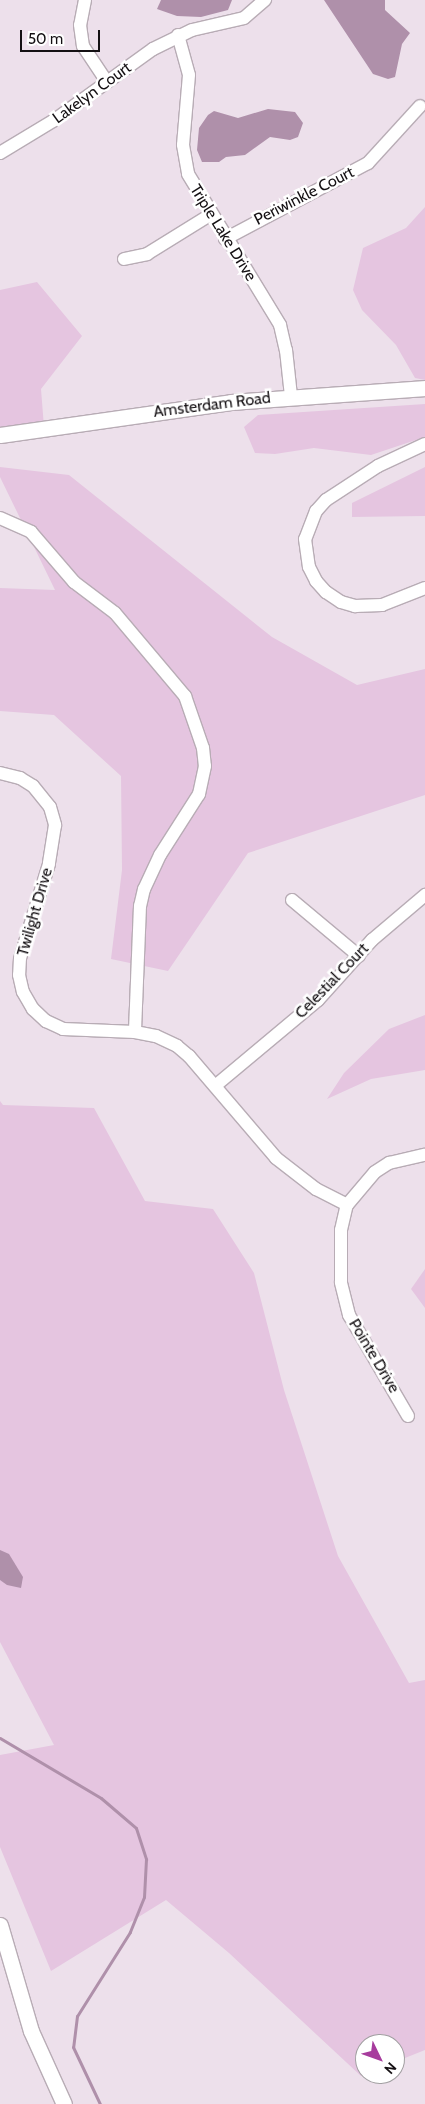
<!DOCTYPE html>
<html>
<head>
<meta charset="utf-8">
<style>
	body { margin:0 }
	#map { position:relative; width:425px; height:2104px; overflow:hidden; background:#ede0eb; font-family:Cabin,sans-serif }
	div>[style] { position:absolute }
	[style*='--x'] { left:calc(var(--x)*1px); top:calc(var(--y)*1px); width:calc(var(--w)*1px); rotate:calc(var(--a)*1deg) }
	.green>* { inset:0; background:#e5c5e0 }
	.water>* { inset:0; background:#af90aa }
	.stream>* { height:3px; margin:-1.5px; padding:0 1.5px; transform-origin:1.5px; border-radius:1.5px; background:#af90aa }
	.roads { filter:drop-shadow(1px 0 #b8acb5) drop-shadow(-1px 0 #b8acb5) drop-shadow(0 1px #b8acb5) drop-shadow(0 -1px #b8acb5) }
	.minor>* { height:12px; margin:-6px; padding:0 6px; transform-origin:6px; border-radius:6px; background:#fff }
	.tertiary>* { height:15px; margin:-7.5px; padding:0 7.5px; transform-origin:7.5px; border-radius:7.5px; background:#fff }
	span { translate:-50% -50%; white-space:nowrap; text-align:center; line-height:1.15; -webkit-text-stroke:5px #fff; paint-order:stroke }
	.street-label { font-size:16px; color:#141013 }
	.north { position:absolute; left:355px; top:2034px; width:50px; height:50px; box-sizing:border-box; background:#fff; border:1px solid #a19fa1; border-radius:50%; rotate:132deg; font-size:14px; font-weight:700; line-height:20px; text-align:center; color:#141013 }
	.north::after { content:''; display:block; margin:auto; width:18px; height:22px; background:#a73c9d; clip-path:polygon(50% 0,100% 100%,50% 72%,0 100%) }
	.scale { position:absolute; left:20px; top:30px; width:80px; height:22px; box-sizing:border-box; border:2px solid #141013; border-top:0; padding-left:6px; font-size:15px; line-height:18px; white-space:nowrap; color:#141013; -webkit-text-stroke:4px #fff; paint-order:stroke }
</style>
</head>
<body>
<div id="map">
	<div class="green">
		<div style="clip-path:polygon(425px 207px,425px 380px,415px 378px,396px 345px,362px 310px,353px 290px,363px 248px,406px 228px)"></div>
		<div style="clip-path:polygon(37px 282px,82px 336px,41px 389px,44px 427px,0 435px,0 290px)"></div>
		<div style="clip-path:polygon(425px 404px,425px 437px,371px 455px,314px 448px,275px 454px,255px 453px,244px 427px,258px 415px)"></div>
		<div style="clip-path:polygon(0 467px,69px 475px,272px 637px,357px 685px,425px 669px,425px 795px,248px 853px,168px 971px,111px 959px,122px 870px,121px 776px,54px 715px,0 711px,0 588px,55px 590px,0 477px)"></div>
		<div style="clip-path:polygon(425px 467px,425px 516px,352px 517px,352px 503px)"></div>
		<div style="clip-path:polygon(425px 1015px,425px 1070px,371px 1079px,327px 1099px,344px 1073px,389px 1029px)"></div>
		<div style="clip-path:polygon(0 1101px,3px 1105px,94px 1108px,145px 1201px,213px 1209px,254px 1273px,284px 1390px,338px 1556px,409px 1683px,425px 1680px,425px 2050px,395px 2062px,395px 2044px,365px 2044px,365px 2074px,361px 2076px,229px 1953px,166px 1900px,51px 1971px,0 1847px,0 1755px,54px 1745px,0 1642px)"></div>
		<div style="clip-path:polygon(425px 1269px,425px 1308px,411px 1289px)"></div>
	</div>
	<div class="water">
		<div style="clip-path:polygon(161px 0,232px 0,228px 10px,201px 17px,177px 16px,157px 9px)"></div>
		<div style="clip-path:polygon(324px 0,385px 0,385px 10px,410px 33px,402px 44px,395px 77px,388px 79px,373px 74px)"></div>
		<div style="clip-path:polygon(268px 109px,295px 112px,303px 123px,298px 137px,290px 140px,270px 137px,245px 155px,226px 157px,219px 162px,202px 162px,197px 150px,199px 128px,208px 115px,214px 111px,238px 118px)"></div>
		<div style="clip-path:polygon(0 1550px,9px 1554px,23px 1577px,21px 1588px,7px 1585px,0 1580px)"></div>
	</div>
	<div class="stream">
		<div style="--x:0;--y:1738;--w:117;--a:30.7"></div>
		<div style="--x:101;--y:1798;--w:46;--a:40.6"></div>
		<div style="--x:136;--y:1828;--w:33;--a:72"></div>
		<div style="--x:146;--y:1859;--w:38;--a:93"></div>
		<div style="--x:144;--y:1897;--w:38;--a:112"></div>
		<div style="--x:130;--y:1932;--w:99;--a:122.2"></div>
		<div style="--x:77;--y:2016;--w:31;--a:97"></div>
		<div style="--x:73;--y:2047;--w:63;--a:64.7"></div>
	</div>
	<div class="roads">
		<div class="minor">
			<div style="--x:85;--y:0;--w:25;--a:101"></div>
			<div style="--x:80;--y:25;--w:21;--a:82"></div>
			<div style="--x:83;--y:46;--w:43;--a:56.3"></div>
			<div style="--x:178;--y:35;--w:41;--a:74.6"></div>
			<div style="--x:189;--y:75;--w:70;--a:94.9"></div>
			<div style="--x:183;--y:145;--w:29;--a:80"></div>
			<div style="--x:188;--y:174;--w:177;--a:58.6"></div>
			<div style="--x:280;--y:325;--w:26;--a:77"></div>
			<div style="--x:286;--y:350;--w:46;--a:83.8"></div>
			<div style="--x:0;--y:153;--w:62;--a:-31.1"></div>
			<div style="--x:53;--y:121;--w:123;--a:-35.8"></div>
			<div style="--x:153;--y:49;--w:43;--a:-26"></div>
			<div style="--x:192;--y:30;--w:53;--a:-13"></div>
			<div style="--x:244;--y:18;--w:28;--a:-41"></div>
			<div style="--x:225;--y:239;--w:162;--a:-28"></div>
			<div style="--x:368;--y:163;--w:77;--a:-47.6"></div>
			<div style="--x:124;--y:259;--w:24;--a:-12"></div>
			<div style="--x:147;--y:254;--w:74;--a:-31.8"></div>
			<div style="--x:425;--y:444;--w:52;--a:154.9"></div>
			<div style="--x:378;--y:466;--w:62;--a:146.8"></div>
			<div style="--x:326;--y:500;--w:15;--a:132"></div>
			<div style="--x:316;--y:511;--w:30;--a:111"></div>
			<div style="--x:305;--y:539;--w:28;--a:82"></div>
			<div style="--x:309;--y:567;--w:16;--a:63"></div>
			<div style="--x:316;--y:581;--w:15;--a:48"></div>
			<div style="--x:326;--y:592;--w:18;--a:34"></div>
			<div style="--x:341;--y:602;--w:15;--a:16"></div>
			<div style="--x:355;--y:606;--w:27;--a:-2"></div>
			<div style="--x:382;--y:605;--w:46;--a:-21.6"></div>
			<div style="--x:0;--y:518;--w:34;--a:24"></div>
			<div style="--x:31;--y:532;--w:66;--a:49.3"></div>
			<div style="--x:74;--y:582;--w:51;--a:37.1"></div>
			<div style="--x:115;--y:613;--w:109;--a:49.9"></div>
			<div style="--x:185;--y:696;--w:55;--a:70.9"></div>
			<div style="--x:203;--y:748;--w:18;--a:84"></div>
			<div style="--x:205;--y:766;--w:29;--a:102"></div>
			<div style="--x:199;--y:794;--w:72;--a:122.6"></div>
			<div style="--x:160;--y:855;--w:38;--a:115"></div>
			<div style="--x:144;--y:889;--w:17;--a:103"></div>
			<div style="--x:140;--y:906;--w:126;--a:92.3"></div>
			<div style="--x:0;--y:773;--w:21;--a:14"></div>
			<div style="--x:20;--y:778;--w:15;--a:32"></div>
			<div style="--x:33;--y:786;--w:27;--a:51"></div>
			<div style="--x:50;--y:807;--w:19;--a:74"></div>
			<div style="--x:55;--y:825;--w:39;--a:99"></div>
			<div style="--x:49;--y:864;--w:98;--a:107.1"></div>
			<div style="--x:20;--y:958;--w:17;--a:93"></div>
			<div style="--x:19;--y:975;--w:17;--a:77"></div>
			<div style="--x:23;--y:992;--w:20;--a:60"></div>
			<div style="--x:33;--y:1009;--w:18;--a:43"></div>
			<div style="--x:46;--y:1021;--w:19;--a:25"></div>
			<div style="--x:63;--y:1029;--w:72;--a:2.4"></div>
			<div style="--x:135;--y:1032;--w:21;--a:11"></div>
			<div style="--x:156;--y:1036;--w:23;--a:25"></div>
			<div style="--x:177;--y:1046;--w:16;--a:40"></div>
			<div style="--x:189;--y:1056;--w:134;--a:49.5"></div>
			<div style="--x:276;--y:1158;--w:51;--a:37.8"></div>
			<div style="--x:316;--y:1189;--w:35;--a:27"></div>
			<div style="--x:292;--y:900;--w:87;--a:39.9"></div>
			<div style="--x:215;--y:1086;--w:134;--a:-39.9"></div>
			<div style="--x:318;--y:1000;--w:81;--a:-48"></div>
			<div style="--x:372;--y:940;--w:70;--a:-40.3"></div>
			<div style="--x:408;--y:1416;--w:117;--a:-120.3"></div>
			<div style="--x:349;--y:1315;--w:34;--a:-104"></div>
			<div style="--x:341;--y:1282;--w:52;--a:-90"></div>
			<div style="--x:341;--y:1230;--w:26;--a:-77"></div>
			<div style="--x:347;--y:1205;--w:43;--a:-49.7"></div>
			<div style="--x:375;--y:1172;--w:17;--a:-33"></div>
			<div style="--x:389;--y:1163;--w:37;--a:-13"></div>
		</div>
		<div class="tertiary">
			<div style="--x:0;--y:435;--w:233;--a:-8.1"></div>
			<div style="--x:231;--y:402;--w:195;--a:-4.1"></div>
			<div style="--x:0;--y:1925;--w:110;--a:73.7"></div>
			<div style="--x:31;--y:2031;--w:80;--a:65.7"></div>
		</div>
	</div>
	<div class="street-label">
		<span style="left:92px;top:93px;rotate:-36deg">Lakelyn Court</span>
		<span style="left:304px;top:196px;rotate:-27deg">Periwinkle Court</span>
		<span style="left:223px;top:233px;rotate:58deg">Triple Lake Drive</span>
		<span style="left:212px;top:405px;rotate:-7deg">Amsterdam Road</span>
		<span style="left:35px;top:912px;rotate:-74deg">Twilight Drive</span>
		<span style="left:332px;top:981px;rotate:-46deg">Celestial Court</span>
		<span style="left:374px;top:1356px;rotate:59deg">Pointe Drive</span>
	</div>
	<div class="north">N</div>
	<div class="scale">50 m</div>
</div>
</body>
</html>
